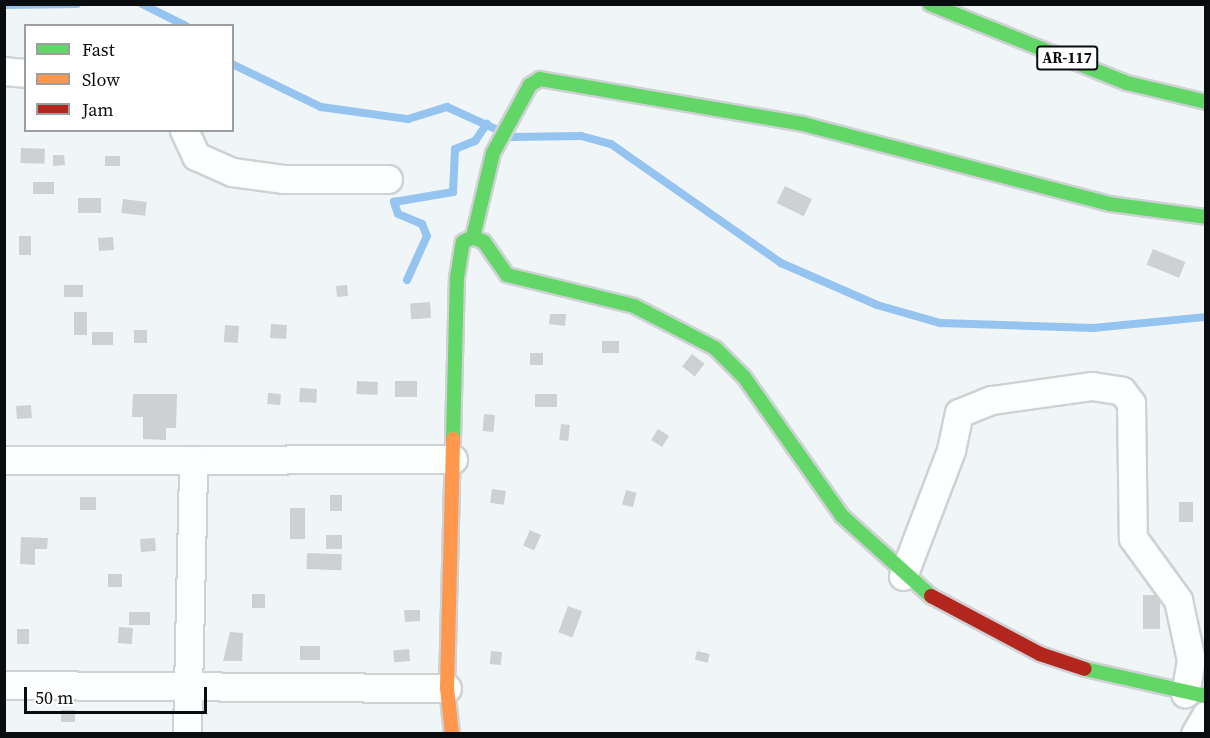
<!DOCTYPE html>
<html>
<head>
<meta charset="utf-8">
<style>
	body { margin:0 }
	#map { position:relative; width:1210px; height:738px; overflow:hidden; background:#f0f5f8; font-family:"Source Serif 4",serif }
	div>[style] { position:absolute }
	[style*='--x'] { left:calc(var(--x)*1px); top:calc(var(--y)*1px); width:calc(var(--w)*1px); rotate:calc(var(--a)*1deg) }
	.stream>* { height:8px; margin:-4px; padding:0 4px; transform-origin:4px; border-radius:4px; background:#94c4ef }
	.building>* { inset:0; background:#cdd1d4; transform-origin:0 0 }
	.roads { filter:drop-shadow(2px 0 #ced2d4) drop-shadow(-2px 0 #ced2d4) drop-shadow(0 2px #ced2d4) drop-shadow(0 -2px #ced2d4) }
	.street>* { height:27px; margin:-13.5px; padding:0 13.5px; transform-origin:13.5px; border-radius:13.5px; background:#fdfefe }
	.fast>* { height:14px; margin:-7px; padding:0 7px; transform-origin:7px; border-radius:7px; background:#63d668 }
	.slow>* { height:14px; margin:-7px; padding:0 7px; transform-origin:7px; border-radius:7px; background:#ff974d }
	.jam>* { height:14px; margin:-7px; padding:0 7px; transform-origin:7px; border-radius:7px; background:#b3261e }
	span { translate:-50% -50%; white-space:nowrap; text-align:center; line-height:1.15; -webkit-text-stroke:4.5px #fff; paint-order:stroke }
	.shield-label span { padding:2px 4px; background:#fff; border:2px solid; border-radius:4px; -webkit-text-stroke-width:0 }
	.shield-label { font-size:15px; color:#0a0d0f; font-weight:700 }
	.frame { position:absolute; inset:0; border:6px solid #0a0d0f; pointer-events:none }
	.legend { position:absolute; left:24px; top:24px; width:210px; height:108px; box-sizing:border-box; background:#fff; border:2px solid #9d9e9f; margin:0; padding:8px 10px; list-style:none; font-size:18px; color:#0a0d0f }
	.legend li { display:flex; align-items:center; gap:12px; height:30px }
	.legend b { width:30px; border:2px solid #9d9e9f }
	.scale { position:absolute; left:24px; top:687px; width:183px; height:27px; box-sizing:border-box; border:3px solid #0a0d0f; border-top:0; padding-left:8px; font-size:18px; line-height:21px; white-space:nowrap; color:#0a0d0f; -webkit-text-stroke:4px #fff; paint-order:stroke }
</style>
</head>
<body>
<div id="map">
	<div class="stream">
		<div style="--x:142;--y:4;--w:49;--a:26.6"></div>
		<div style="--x:4;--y:5;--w:73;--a:-0.8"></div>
		<div style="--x:232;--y:64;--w:99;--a:25.8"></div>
		<div style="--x:321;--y:107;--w:88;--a:7.9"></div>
		<div style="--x:408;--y:119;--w:41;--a:-17.1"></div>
		<div style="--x:447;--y:107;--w:56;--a:24.3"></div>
		<div style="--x:512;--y:137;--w:69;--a:-0.8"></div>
		<div style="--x:581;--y:136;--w:31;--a:15"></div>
		<div style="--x:611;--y:144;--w:208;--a:35"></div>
		<div style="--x:781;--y:263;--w:105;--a:23.6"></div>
		<div style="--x:877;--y:305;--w:66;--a:15.9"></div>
		<div style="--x:940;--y:323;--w:153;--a:1.9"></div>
		<div style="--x:1093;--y:328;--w:114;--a:-5.6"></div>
		<div style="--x:407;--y:280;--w:48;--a:-65.6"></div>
		<div style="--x:427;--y:236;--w:13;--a:-113"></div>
		<div style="--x:422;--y:224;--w:26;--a:-157"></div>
		<div style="--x:398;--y:214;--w:13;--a:-108"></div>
		<div style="--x:394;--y:202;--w:60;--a:-9.6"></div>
		<div style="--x:453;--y:192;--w:43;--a:-87.3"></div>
		<div style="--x:455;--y:149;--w:22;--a:-22"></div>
		<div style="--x:475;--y:141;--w:21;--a:-55"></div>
	</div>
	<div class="building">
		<div style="left:21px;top:148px;width:24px;height:15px;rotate:2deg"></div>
		<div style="clip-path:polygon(53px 155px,64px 155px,65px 165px,53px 166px)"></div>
		<div style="left:105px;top:156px;width:15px;height:10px"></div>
		<div style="left:33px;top:182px;width:21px;height:12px"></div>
		<div style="left:785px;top:186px;width:30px;height:19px;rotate:26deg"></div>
		<div style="left:78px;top:198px;width:23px;height:15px"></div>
		<div style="left:123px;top:199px;width:24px;height:14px;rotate:7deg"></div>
		<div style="left:19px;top:236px;width:12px;height:19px"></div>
		<div style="left:113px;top:237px;width:13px;height:15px;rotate:86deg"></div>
		<div style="left:1153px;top:249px;width:35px;height:17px;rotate:22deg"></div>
		<div style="left:64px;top:285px;width:19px;height:12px"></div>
		<div style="left:347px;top:285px;width:11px;height:11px;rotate:85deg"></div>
		<div style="left:430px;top:302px;width:16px;height:20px;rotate:86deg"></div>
		<div style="left:74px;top:312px;width:13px;height:23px"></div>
		<div style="clip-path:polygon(550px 314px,566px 314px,565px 326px,549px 324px)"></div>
		<div style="left:271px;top:324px;width:16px;height:14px;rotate:4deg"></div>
		<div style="left:225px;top:325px;width:14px;height:17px;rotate:4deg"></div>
		<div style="left:134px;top:330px;width:13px;height:13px"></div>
		<div style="left:92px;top:332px;width:21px;height:13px"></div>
		<div style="left:602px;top:341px;width:17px;height:12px"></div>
		<div style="left:530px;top:353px;width:13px;height:12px"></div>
		<div style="left:692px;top:354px;width:16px;height:16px;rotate:38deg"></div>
		<div style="left:357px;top:381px;width:21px;height:13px;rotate:3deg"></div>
		<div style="left:395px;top:381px;width:22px;height:16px"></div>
		<div style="left:300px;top:388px;width:17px;height:14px;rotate:3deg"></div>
		<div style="left:268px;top:393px;width:13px;height:11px;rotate:4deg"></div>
		<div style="clip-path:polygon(133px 394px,177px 394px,176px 428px,166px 428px,166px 440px,143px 439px,143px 417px,132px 417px)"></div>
		<div style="left:535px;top:394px;width:22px;height:13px"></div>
		<div style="left:31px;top:405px;width:13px;height:15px;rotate:86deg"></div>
		<div style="left:484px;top:414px;width:11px;height:17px;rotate:5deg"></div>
		<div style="left:561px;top:424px;width:9px;height:16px;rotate:6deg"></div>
		<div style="left:658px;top:429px;width:13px;height:13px;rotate:32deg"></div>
		<div style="left:492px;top:489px;width:14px;height:14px;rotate:8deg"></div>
		<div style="left:626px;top:490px;width:11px;height:15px;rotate:15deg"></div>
		<div style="left:330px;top:495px;width:12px;height:16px"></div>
		<div style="left:80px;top:497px;width:16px;height:13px"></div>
		<div style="left:1179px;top:502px;width:14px;height:20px"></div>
		<div style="left:290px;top:508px;width:15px;height:31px"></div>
		<div style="left:530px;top:530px;width:12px;height:17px;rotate:24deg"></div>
		<div style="left:342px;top:535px;width:14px;height:16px;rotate:90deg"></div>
		<div style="clip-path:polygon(21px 537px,48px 538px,47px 549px,35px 549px,35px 565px,20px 564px)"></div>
		<div style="left:155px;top:538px;width:13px;height:15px;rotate:86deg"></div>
		<div style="left:307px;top:553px;width:35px;height:16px;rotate:2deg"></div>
		<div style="left:108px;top:574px;width:14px;height:13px"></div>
		<div style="left:252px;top:594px;width:13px;height:14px"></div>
		<div style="left:1143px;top:595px;width:17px;height:34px"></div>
		<div style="left:568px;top:606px;width:15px;height:28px;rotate:20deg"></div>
		<div style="clip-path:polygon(404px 610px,420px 610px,420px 621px,405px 622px)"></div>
		<div style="left:129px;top:612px;width:21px;height:13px"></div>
		<div style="left:119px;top:627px;width:14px;height:16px;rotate:4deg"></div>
		<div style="left:17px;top:629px;width:12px;height:15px"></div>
		<div style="clip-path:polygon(230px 632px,243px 633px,242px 661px,223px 661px)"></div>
		<div style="left:320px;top:646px;width:14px;height:20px;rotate:90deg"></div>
		<div style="left:409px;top:649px;width:12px;height:16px;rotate:85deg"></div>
		<div style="left:491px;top:651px;width:11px;height:13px;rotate:5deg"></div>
		<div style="left:697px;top:651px;width:13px;height:9px;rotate:13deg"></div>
		<div style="left:61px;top:710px;width:14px;height:12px"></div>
	</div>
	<div class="roads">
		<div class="street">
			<div style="--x:4;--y:71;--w:22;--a:5"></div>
			<div style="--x:184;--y:130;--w:29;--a:65"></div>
			<div style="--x:196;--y:156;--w:39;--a:24"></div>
			<div style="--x:232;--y:172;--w:51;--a:7.8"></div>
			<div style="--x:283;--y:179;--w:105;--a:0"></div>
			<div style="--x:4;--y:460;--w:449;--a:-0.1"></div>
			<div style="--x:903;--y:576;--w:135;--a:-69.1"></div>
			<div style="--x:951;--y:450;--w:38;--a:-78"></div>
			<div style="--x:959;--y:413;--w:35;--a:-22"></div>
			<div style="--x:992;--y:400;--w:101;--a:-8"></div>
			<div style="--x:1092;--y:386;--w:30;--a:9"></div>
			<div style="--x:1122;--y:391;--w:15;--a:53"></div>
			<div style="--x:1131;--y:403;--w:135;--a:89.2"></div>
			<div style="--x:1133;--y:538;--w:77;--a:54"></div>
			<div style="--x:1178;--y:600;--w:61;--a:77.8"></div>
			<div style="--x:1191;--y:660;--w:34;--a:100"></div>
			<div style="--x:4;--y:685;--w:443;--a:0.4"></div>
			<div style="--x:187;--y:734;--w:274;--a:-88.7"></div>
			<div style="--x:1195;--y:734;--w:22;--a:-60"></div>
		</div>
		<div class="fast">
			<div style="--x:930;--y:4;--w:212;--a:21.9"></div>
			<div style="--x:1127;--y:83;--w:81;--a:13.5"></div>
			<div style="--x:473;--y:237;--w:86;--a:-76.6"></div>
			<div style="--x:493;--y:153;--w:77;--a:-61.4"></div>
			<div style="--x:530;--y:85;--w:12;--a:-31"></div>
			<div style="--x:540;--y:79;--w:267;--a:9.7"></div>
			<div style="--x:803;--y:124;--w:317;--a:14.6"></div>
			<div style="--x:1110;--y:204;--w:97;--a:7.7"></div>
			<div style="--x:453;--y:439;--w:161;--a:-88.6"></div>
			<div style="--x:457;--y:278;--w:36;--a:-81"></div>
			<div style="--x:463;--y:242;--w:11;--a:-27"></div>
			<div style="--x:473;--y:237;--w:12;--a:24"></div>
			<div style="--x:484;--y:242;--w:40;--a:55.1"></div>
			<div style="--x:507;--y:275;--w:131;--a:13.7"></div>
			<div style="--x:634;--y:306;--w:91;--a:27.4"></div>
			<div style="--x:715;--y:348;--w:41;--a:45"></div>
			<div style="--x:744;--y:377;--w:170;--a:54.8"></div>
			<div style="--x:842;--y:516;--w:120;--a:42"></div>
			<div style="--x:1085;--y:669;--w:124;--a:12.6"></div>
		</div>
		<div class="slow">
			<div style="--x:452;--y:734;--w:46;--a:-96.2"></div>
			<div style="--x:447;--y:688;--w:249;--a:-88.6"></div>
		</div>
		<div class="jam">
			<div style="--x:931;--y:596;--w:123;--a:28"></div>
			<div style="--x:1040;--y:654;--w:47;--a:18.4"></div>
		</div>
	</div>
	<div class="shield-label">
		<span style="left:1067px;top:58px">AR-117</span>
	</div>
	<div class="frame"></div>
	<ul class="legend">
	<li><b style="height:8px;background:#63d668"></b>Fast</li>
	<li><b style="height:8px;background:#ff974d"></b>Slow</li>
	<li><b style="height:8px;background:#b3261e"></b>Jam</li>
	</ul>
	<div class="scale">50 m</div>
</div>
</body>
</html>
